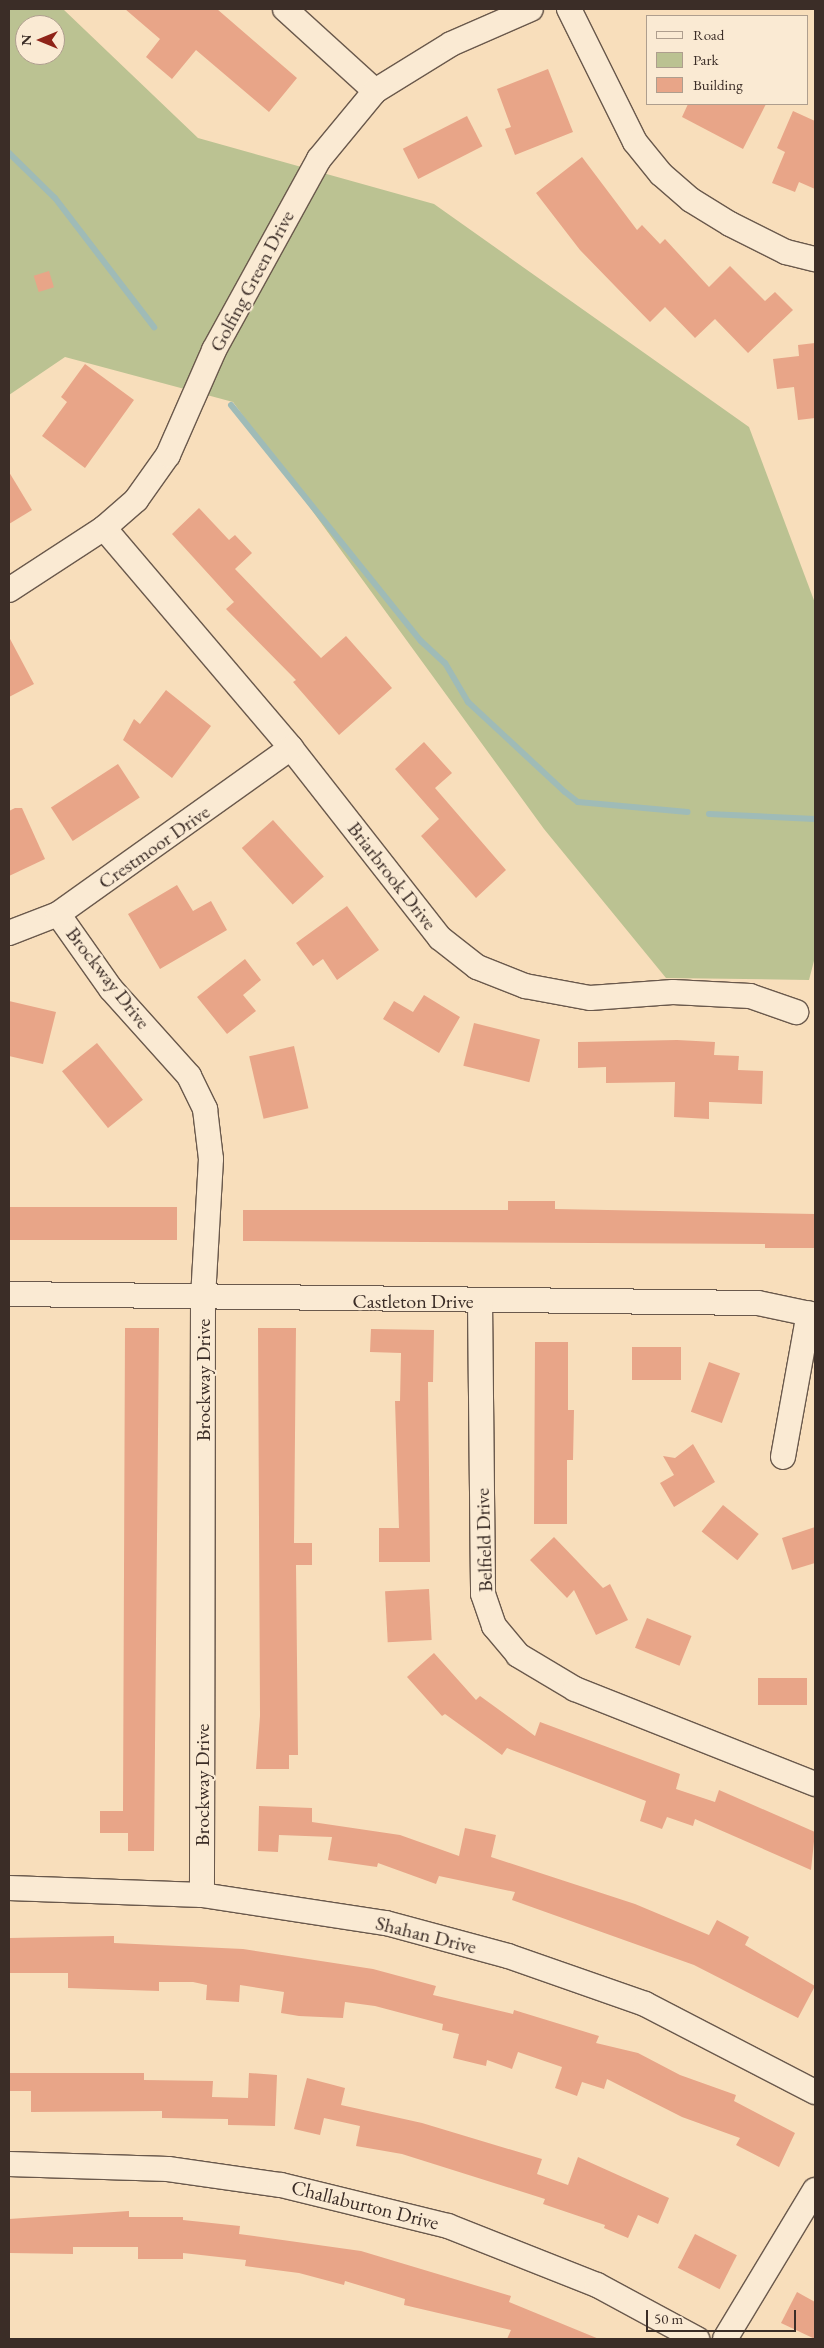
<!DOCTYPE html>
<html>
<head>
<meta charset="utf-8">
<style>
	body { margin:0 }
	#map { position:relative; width:824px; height:2348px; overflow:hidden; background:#f8debb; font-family:"EB Garamond",serif }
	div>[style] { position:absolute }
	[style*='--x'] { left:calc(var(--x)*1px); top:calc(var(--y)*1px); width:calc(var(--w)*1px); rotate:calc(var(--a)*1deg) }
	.green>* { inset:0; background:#bbc292 }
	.stream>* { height:6px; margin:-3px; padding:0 3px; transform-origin:3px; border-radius:3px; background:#9fbbb7 }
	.building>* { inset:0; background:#e8a588; transform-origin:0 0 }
	.roads { filter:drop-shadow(1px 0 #6a594c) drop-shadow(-1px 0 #6a594c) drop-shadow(0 1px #6a594c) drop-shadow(0 -1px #6a594c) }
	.minor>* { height:24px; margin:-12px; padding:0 12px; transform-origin:12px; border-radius:12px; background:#faead3 }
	span { translate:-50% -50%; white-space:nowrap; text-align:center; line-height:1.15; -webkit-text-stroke:4.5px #faead3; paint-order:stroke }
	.street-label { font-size:20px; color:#3b2d27 }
	.frame { position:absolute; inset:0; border:10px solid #3b2d27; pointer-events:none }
	.legend { position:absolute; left:646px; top:15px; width:162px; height:90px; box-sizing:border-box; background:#faead3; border:1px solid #ae9e8e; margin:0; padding:6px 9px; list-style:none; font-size:15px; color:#3b2d27 }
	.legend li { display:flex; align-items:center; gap:10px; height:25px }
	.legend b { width:25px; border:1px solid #ae9e8e }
	.north { position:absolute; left:15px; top:15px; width:50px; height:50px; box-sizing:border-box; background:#faead3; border:1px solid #ae9e8e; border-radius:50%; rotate:270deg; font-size:14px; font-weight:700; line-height:20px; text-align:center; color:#3b2d27 }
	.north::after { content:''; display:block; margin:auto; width:18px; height:22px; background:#8f2418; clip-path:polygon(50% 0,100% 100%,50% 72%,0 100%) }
	.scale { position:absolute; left:646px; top:2310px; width:150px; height:22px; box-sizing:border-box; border:2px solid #3b2d27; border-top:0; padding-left:6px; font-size:15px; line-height:18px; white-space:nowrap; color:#3b2d27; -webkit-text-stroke:4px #faead3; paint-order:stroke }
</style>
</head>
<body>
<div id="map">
	<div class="green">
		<div style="clip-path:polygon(evenodd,9px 9px,63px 9px,198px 138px,434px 204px,749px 427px,815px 603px,815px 957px,809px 980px,666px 978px,544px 829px,233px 402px,65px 357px,9px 395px,9px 9px,25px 25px,55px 25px,55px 55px,25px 55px,25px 25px)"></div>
	</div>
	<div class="stream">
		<div style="--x:9;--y:153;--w:64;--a:44.4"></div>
		<div style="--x:55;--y:198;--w:163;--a:52.5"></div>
		<div style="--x:231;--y:405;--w:303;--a:51.2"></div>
		<div style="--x:421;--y:641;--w:33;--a:43"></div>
		<div style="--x:445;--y:663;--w:45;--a:59.5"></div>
		<div style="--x:468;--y:702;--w:132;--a:42.9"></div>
		<div style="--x:565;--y:792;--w:16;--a:38"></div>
		<div style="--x:578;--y:802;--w:110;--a:5.2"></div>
		<div style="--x:709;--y:814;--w:106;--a:2.7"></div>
	</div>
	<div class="building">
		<div style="clip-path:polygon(125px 9px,217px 9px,297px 78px,269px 112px,196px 50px,172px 79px,146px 57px,160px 39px)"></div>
		<div style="clip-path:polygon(548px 69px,573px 132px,515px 155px,505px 129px,511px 127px,497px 89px)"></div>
		<div style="clip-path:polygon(688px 104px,766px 104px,743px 149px,682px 117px)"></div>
		<div style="clip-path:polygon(793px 111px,815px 121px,815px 189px,799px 182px,795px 192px,772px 183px,785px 152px,777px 148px)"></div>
		<div style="left:467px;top:116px;width:34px;height:72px;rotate:63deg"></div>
		<div style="clip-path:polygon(582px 157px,637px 230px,642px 225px,660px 244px,665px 239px,709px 287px,730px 266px,765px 301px,775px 292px,793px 310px,748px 353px,715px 319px,695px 338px,665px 307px,650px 322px,580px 250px,536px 193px)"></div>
		<div style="left:49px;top:271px;width:17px;height:16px;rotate:73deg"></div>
		<div style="clip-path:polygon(815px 343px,815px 418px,798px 420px,794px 387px,777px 389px,773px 359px,799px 356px,798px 345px)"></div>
		<div style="clip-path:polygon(85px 364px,134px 400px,85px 468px,42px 436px,67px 402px,61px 397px)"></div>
		<div style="clip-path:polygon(9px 472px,32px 510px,9px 524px)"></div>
		<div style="clip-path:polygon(199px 508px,229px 540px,235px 535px,252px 553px,235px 569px,321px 658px,346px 636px,392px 688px,339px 735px,293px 682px,296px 680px,226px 609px,234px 602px,172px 534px)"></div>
		<div style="clip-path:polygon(9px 637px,34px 684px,9px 697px)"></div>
		<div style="clip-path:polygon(166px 690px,211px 726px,172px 778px,123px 740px,134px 719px,140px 724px)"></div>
		<div style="clip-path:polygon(424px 742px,452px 773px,435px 788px,506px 870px,476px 898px,421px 836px,439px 819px,395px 769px)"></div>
		<div style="left:118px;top:764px;width:40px;height:80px;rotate:57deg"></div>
		<div style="clip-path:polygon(15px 808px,22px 808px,45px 859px,9px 876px,9px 811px)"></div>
		<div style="left:273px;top:820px;width:76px;height:42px;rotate:48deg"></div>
		<div style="clip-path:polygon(177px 885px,193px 911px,211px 901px,227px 930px,160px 969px,128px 914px)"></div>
		<div style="clip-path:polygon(347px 906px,379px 950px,337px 980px,323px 959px,313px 966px,296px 943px)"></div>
		<div style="clip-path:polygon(245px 959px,261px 980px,243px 995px,256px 1011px,227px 1034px,197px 997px)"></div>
		<div style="clip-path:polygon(424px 995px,460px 1017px,439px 1053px,383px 1019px,394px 1001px,413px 1012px)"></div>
		<div style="clip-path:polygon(9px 1001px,56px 1012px,43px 1064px,9px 1056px)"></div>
		<div style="left:474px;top:1023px;width:68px;height:44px;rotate:14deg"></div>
		<div style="clip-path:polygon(677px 1040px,715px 1042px,714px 1055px,739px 1056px,738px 1070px,763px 1071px,762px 1104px,709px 1102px,709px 1119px,674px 1117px,675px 1082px,606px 1083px,606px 1067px,578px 1068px,578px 1042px)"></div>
		<div style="left:97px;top:1043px;width:73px;height:45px;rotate:51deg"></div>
		<div style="left:294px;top:1046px;width:64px;height:46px;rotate:77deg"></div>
		<div style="clip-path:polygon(508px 1201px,555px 1201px,555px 1209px,815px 1214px,815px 1248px,765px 1248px,765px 1244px,243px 1241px,243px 1210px,508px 1210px)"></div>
		<div style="left:9px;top:1207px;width:168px;height:33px"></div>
		<div style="clip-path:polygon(125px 1328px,159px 1328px,154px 1851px,128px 1851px,128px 1833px,100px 1833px,100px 1811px,123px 1811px)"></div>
		<div style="clip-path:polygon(258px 1328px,296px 1328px,294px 1543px,312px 1543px,312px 1565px,296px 1565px,298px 1755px,289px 1755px,289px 1769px,256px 1769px,260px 1716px)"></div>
		<div style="clip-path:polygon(371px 1329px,434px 1330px,433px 1382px,428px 1382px,430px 1562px,379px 1562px,379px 1528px,399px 1528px,395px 1401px,400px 1401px,401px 1353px,370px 1352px)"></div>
		<div style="clip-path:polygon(535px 1342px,568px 1342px,568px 1410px,574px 1410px,573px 1460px,567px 1460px,567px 1524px,534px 1524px)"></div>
		<div style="left:632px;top:1347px;width:49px;height:33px"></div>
		<div style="left:709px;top:1362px;width:33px;height:53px;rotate:20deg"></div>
		<div style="clip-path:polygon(693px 1444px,715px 1482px,674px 1507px,660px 1483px,674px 1475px,663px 1456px,675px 1458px)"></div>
		<div style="left:723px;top:1505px;width:46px;height:34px;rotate:39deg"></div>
		<div style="clip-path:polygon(815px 1527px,815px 1563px,792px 1570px,782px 1538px)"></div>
		<div style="clip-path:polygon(554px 1537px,603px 1588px,610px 1584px,628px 1620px,596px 1635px,574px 1590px,567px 1598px,530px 1560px)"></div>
		<div style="left:429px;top:1589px;width:51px;height:44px;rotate:87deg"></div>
		<div style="left:647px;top:1618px;width:48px;height:32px;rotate:22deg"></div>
		<div style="clip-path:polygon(434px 1653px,476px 1700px,480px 1696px,535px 1736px,540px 1722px,680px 1774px,676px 1789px,715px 1802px,719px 1790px,815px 1832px,811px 1870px,695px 1819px,693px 1826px,667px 1817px,662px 1829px,640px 1821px,646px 1801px,507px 1748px,502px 1755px,445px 1714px,442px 1716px,407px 1677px)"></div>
		<div style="left:758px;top:1678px;width:49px;height:27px"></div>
		<div style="clip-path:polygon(259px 1806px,312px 1808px,312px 1822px,400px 1835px,459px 1856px,465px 1828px,496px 1835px,491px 1857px,635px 1904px,709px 1935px,717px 1920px,749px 1937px,745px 1945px,815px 1986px,798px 2018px,694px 1965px,512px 1900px,515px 1892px,439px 1876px,436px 1884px,378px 1863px,377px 1867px,328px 1860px,332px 1837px,279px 1835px,278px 1852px,258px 1851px)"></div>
		<div style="clip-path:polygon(114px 1936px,114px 1943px,243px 1949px,373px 1969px,436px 1986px,433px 1995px,513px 2014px,514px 2010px,599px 2036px,596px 2043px,638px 2053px,680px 2075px,736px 2095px,734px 2101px,795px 2133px,779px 2167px,736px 2145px,740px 2138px,682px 2117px,607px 2079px,604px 2089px,582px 2082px,577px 2096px,555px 2088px,562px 2067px,518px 2052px,512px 2069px,487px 2060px,486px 2066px,453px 2058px,459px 2034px,442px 2030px,443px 2024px,375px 2006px,345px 2002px,343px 2018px,299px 2016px,281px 2013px,284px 1992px,240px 1985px,239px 2002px,206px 2000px,207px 1985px,193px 1982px,159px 1982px,159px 1991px,68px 1988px,68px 1973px,9px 1973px,9px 1938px)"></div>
		<div style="clip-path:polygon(9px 2073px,144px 2073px,144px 2080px,213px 2081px,212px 2097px,248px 2098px,249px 2073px,277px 2075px,275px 2126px,228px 2125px,228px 2119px,162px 2118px,162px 2111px,31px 2112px,31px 2091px,9px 2091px)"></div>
		<div style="clip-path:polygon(307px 2078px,345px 2088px,341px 2105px,422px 2123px,542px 2159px,537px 2174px,568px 2185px,578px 2157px,669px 2198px,658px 2224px,638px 2215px,628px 2238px,604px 2228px,605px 2225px,543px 2204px,545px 2199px,402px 2154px,356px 2146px,360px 2126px,324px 2118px,320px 2135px,294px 2129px)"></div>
		<div style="clip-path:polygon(129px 2211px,129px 2217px,183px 2217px,183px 2220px,240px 2226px,239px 2234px,361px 2251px,511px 2296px,509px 2302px,599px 2339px,507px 2339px,511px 2330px,404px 2305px,405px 2299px,345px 2281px,344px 2285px,299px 2273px,245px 2266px,246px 2260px,183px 2253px,183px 2259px,138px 2259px,138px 2247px,73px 2247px,73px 2254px,9px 2253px,9px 2219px)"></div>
		<div style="left:695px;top:2234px;width:47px;height:38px;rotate:27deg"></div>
		<div style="clip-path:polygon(797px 2292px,815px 2302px,815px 2339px,781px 2323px)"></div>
	</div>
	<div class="roads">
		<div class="minor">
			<div style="--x:285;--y:9;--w:122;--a:42.3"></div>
			<div style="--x:569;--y:9;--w:148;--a:63.6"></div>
			<div style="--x:635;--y:142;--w:41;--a:50.9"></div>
			<div style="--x:661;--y:174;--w:40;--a:41"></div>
			<div style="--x:691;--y:200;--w:46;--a:31.6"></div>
			<div style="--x:730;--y:224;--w:63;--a:26.6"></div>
			<div style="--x:786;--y:252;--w:30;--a:14"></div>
			<div style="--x:104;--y:528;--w:289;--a:49.6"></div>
			<div style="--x:291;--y:748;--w:241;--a:51.9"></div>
			<div style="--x:440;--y:938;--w:47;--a:38.1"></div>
			<div style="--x:477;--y:967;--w:52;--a:21.6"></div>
			<div style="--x:525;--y:986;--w:66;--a:10.5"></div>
			<div style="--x:590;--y:998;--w:83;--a:-4.1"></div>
			<div style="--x:673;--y:992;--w:77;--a:3"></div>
			<div style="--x:750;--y:996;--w:49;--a:19.2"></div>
			<div style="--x:9;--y:590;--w:113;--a:-33.1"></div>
			<div style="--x:104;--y:528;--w:43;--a:-41.2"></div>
			<div style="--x:136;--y:500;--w:55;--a:-54.6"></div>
			<div style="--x:168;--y:455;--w:115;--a:-66.3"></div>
			<div style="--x:214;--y:350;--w:218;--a:-61.2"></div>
			<div style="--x:319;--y:159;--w:88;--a:-50.5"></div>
			<div style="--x:375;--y:91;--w:89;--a:-31.7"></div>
			<div style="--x:451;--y:44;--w:87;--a:-23.6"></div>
			<div style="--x:58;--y:914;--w:92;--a:54.8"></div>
			<div style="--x:111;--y:989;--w:117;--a:48.1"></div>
			<div style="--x:189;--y:1076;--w:37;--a:64"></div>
			<div style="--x:205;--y:1109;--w:50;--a:83.2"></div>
			<div style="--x:211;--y:1159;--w:140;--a:93.3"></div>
			<div style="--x:203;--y:1299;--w:596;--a:90.1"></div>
			<div style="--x:9;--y:933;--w:53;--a:-21.2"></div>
			<div style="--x:58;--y:914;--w:286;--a:-35.5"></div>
			<div style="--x:9;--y:1294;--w:749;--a:0.69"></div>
			<div style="--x:758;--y:1303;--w:58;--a:11.9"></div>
			<div style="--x:480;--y:1301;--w:293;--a:89.4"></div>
			<div style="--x:483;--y:1594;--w:34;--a:71"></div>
			<div style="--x:494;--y:1626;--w:38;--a:50"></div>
			<div style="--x:518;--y:1655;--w:66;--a:30.8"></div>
			<div style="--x:575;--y:1689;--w:258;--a:21.6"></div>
			<div style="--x:783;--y:1457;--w:146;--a:-79.8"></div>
			<div style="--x:9;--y:1888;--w:193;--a:2.1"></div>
			<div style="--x:202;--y:1895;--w:186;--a:8.7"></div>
			<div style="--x:386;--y:1923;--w:126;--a:15.1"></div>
			<div style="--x:508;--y:1956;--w:145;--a:19.3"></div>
			<div style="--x:645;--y:2004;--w:191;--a:27.4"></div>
			<div style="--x:9;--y:2164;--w:159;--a:1.8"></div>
			<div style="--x:168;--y:2169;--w:114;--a:8.1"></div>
			<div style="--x:281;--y:2185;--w:172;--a:13.8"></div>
			<div style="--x:448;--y:2226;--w:160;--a:21.6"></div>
			<div style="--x:597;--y:2285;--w:114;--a:28.4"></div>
			<div style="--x:725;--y:2339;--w:174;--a:-58.9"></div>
		</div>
	</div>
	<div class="street-label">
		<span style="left:252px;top:281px;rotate:-62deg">Golfing Green Drive</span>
		<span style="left:154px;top:847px;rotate:-35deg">Crestmoor Drive</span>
		<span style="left:392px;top:876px;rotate:52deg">Briarbrook Drive</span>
		<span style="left:108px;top:978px;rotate:52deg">Brockway Drive</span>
		<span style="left:413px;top:1301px">Castleton Drive</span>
		<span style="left:203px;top:1380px;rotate:-90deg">Brockway Drive</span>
		<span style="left:484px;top:1540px;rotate:-92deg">Belfield Drive</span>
		<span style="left:202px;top:1785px;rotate:-90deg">Brockway Drive</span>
		<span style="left:426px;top:1935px;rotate:14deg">Shahan Drive</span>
		<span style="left:365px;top:2205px;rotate:14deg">Challaburton Drive</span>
	</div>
	<div class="frame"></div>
	<ul class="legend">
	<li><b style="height:6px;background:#faead3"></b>Road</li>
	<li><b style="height:14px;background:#bbc292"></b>Park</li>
	<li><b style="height:14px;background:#e8a588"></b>Building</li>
	</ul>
	<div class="north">N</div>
	<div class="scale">50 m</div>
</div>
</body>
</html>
